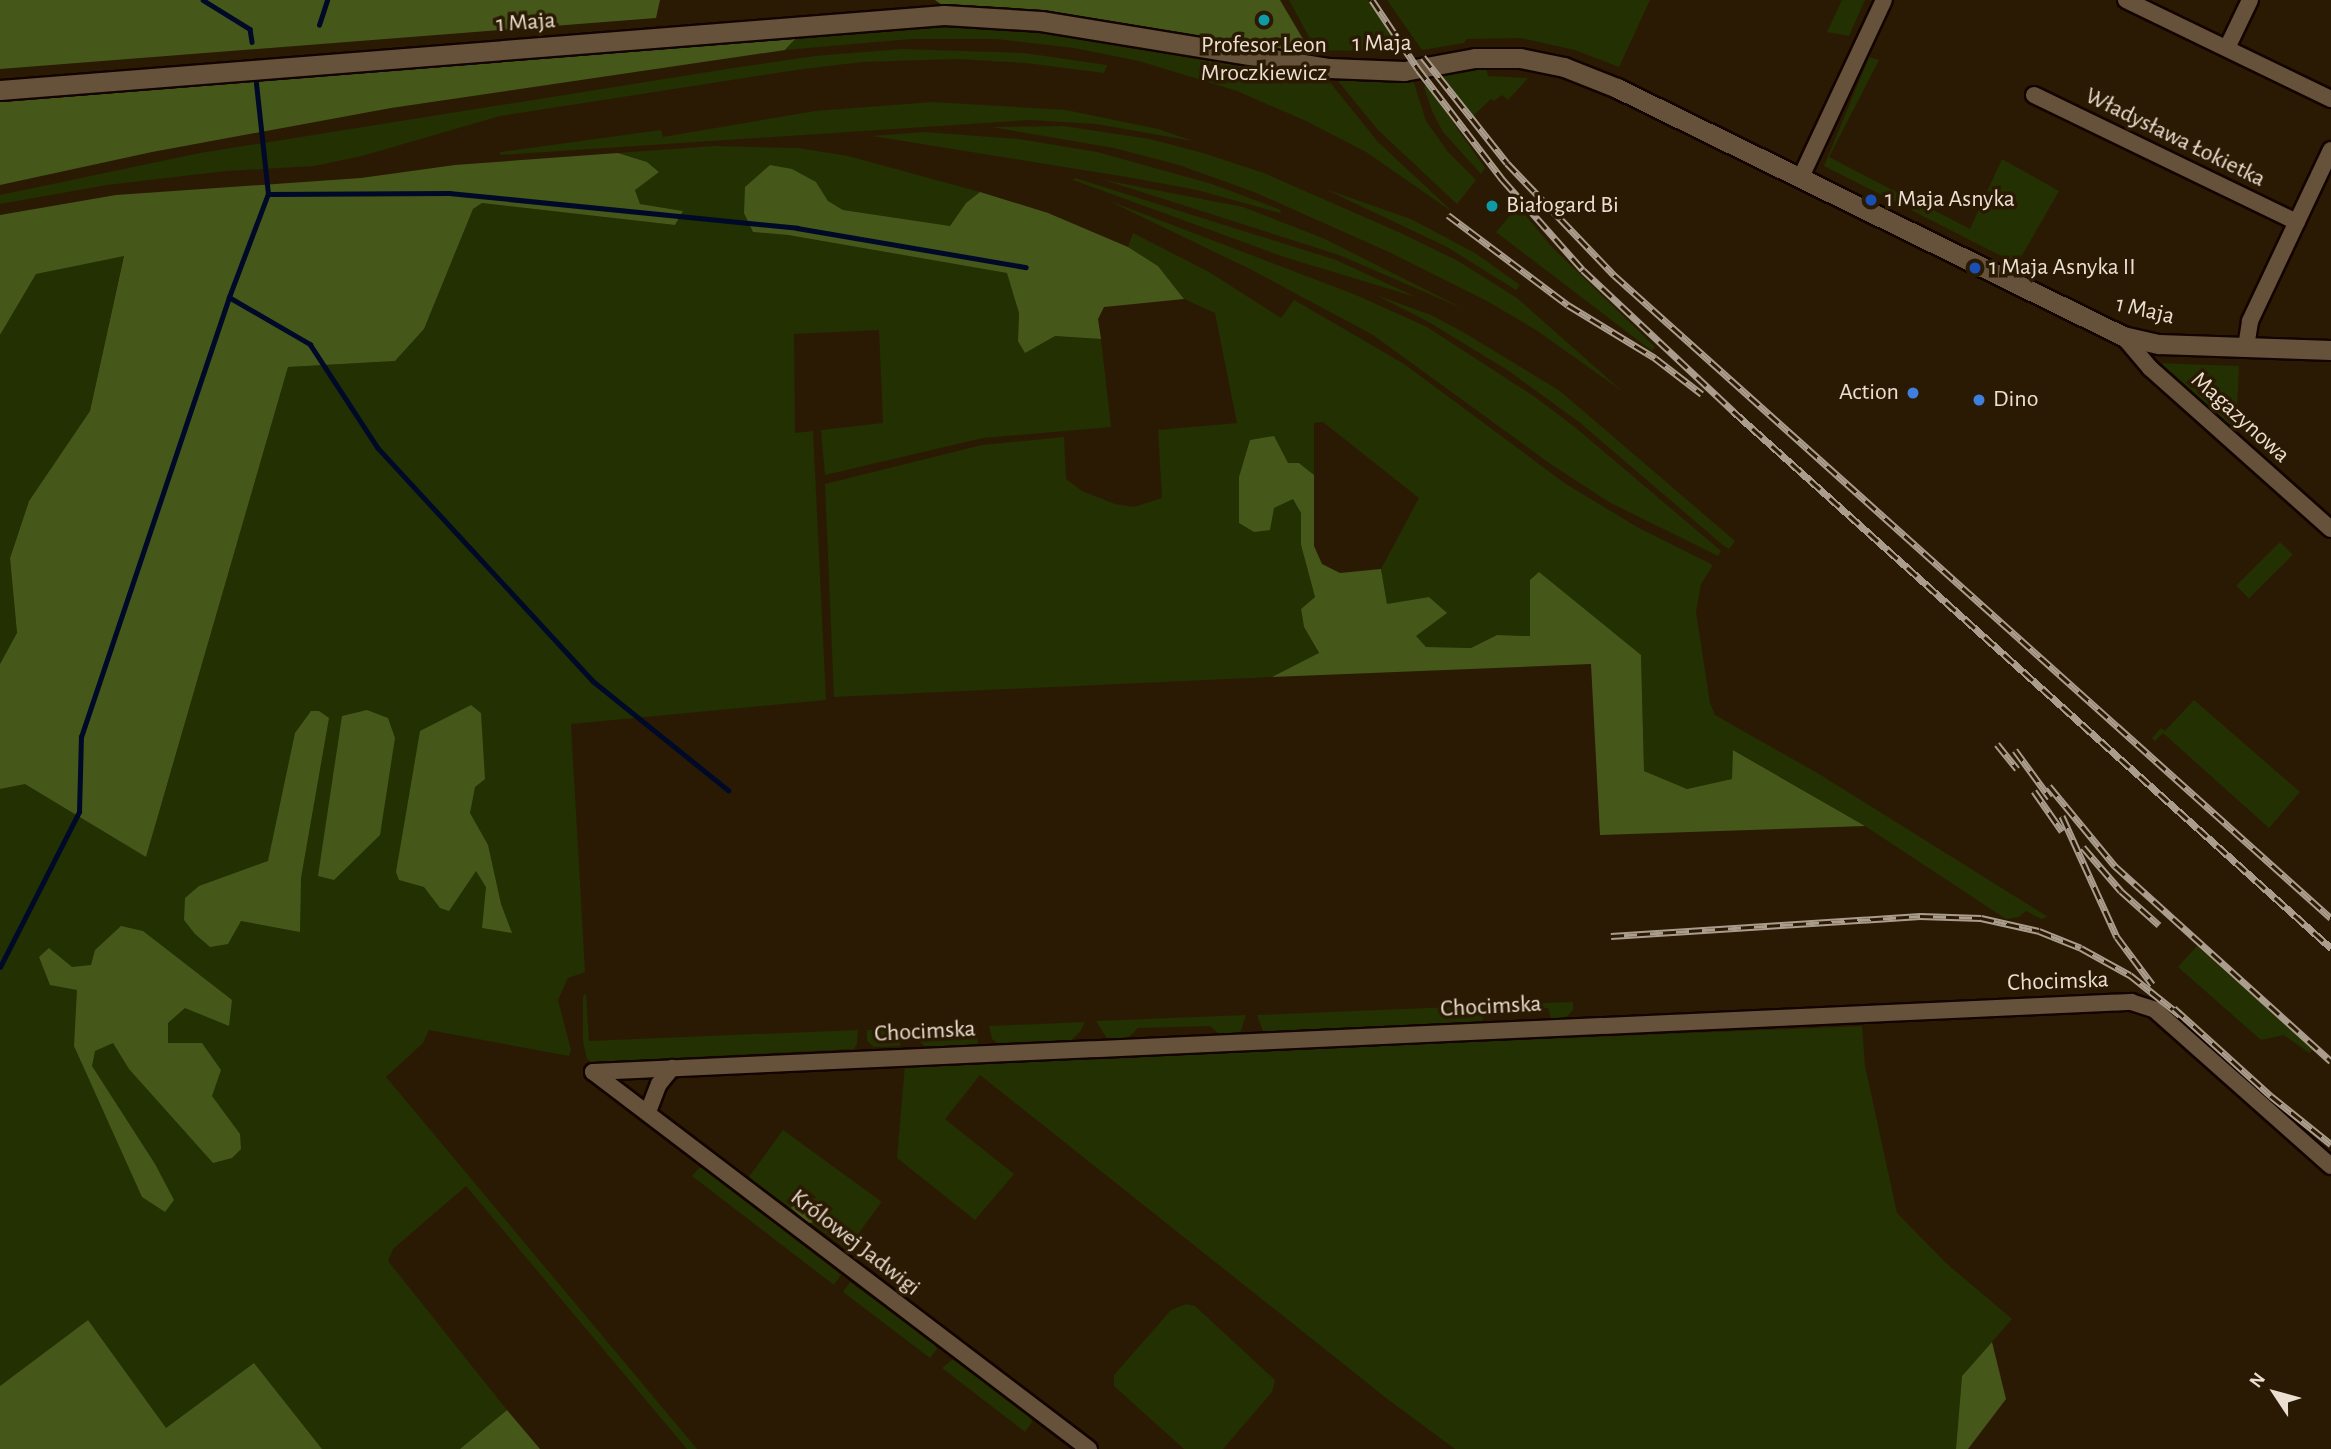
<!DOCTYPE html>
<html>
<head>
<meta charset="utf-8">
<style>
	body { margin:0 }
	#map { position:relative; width:2331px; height:1449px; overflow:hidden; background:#2b1a03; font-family:"Alegreya Sans",sans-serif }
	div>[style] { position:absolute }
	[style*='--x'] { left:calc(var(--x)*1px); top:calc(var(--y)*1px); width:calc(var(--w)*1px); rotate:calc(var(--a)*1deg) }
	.green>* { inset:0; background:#233001; transform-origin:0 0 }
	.forest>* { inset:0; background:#45581a }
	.stream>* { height:4.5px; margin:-2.25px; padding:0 2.25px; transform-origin:2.25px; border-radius:2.25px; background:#000928 }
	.roads { filter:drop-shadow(2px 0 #130400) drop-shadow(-2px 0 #130400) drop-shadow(0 2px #130400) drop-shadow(0 -2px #130400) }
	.minor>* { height:16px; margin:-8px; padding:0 8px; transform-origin:8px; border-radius:8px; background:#66513a }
	.tertiary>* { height:19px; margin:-9.5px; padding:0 9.5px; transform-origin:9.5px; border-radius:9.5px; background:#66513a }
	.rail>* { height:7px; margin-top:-3.5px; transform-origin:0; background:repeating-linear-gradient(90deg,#2b1a03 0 13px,#ab9d8d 0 26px); box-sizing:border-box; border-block:2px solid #ab9d8d }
	.dots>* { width:19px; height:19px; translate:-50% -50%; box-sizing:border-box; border:4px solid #2b1a03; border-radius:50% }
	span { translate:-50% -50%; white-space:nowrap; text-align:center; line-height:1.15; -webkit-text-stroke:7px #2b1a03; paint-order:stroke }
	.street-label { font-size:24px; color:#ebdfd2 }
	.poi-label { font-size:24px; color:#ebdfd2 }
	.left { translate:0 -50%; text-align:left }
	.right { translate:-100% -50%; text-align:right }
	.north { position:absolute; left:2240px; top:1358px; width:70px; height:70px; -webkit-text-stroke:5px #2b1a03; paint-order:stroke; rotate:306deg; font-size:19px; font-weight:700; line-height:28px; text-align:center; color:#ebdfd2 }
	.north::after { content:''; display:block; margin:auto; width:24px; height:32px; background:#ebdfd2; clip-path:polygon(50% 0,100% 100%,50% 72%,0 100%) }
</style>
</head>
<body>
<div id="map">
	<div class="green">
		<div style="clip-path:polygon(1289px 0,1368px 0,1404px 52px,1316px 50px)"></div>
		<div style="clip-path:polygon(1387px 0,1650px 0,1619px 67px,1575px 50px,1520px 38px,1467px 39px,1464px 43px,1422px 50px)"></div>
		<div style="clip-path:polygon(1842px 0,1865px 0,1849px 36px,1827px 32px)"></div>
		<div style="clip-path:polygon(924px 22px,1040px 27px,1324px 75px,1378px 142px,1454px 213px,1366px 152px,1306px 121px,1237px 91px,1139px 61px,1074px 48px,996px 39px,911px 39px,785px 50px,792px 43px,794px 33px)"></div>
		<div style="clip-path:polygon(902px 49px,1024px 53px,1107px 65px,1104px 73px,1026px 63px,956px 59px,862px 62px,803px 69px,500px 116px,362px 156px,314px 166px,226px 171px,107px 185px,0 204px,0 195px,200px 153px,733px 68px,815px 56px)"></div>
		<div style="clip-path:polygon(1869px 57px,1879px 60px,1829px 157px,1902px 195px,1897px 203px,1824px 166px)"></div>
		<div style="clip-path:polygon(1485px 65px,1488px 76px,1528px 78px,1508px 100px,1502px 95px,1494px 101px,1491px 99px,1473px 116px,1438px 72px)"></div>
		<div style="clip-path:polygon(1334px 76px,1412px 77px,1426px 121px,1448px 152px,1476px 180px,1457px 204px,1377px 129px)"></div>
		<div style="clip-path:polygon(1427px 85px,1485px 168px,1481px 174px,1443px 132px,1432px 111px,1424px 87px)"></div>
		<div style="clip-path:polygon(933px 102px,1066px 110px,1158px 129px,1193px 141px,1096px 124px,1029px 120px,500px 155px,500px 152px,661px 130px,663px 137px,815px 111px)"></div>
		<div style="clip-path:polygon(1063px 126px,1150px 139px,1203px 153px,1264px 173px,1403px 234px,1458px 261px,1517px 298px,1622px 391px,1536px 330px,1487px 301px,1391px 253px,1254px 192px,1179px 165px,1114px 148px,992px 127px)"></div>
		<div style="clip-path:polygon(924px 132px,1019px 139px,1097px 152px,1212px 184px,1281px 210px,1280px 213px,1197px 190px,1127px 177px,872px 136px)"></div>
		<div style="clip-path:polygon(714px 146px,798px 148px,848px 156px,980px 192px,966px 203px,950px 226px,843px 210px,828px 201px,816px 182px,753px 232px,788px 235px,1008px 273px,1019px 313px,1018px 341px,1055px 336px,1101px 339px,1111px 427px,983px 438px,825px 475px,821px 430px,883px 423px,879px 330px,794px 334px,795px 433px,813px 431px,826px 700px,571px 724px,585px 972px,568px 978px,558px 1000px,571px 1050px,569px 1056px,429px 1030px,423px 1043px,386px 1077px,697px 1449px,687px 1449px,466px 1186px,393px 1249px,388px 1261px,507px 1410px,460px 1449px,322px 1449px,254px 1363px,166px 1429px,88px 1320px,0 1386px,0 789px,25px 783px,146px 857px,288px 367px,395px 361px,424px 329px,473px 209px,482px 203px,675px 225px,683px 211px,640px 204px,635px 189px,659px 172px,647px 162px,618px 153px)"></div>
		<div style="clip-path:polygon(2002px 159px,2059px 191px,2017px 264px,1911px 210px,1916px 201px,1970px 229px)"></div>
		<div style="clip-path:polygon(1075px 178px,1336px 260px,1416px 297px,1284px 257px,1073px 180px)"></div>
		<div style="clip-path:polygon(1104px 180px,1243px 207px,1325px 239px,1464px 309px,1339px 255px)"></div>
		<div style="clip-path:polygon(1325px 189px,1411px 219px,1475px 253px,1520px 285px,1516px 290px,1447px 247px)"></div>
		<div style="clip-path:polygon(1107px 200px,1356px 295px,1427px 327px,1535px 397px,1576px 428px,1721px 551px,1718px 556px,1609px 502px,1552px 465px,1373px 335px,1252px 270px)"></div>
		<div style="clip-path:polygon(1518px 206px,1550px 245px,1655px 347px,1652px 351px,1496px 232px)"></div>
		<div style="clip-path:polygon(1133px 233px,1209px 272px,1281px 318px,1294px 300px,1363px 340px,1404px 364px,1566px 484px,1637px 527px,1713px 565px,1701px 584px,1696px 612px,1710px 703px,1715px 715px,1819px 774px,2048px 917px,2041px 919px,2026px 911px,2019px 917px,2006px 919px,1865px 826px,1734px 750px,1732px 779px,1687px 789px,1644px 771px,1641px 655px,1530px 580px,1530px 636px,1497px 635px,1471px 648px,1426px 647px,1415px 636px,1446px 613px,1429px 597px,1387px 605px,1381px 569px,1419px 498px,1323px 422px,1314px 423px,1314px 475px,1299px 463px,1274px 508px,1293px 498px,1301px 513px,1301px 545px,1315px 597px,1301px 609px,1304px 627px,1319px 654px,1272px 677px,834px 697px,825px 484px,982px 445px,1064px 437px,1066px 479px,1082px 491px,1115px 504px,1134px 507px,1162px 498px,1158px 430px,1237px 423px,1215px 313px,1184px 299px,1158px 266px,1128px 247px)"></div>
		<div style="clip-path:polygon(124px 255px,90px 411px,29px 501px,10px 557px,17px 634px,0 664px,0 335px,36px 274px)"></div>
		<div style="clip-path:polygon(1376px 295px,1431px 315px,1463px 332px,1560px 391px,1735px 541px,1729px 549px,1724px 546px,1579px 422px,1509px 371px,1427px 321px)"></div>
		<div style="clip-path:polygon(2154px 363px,2239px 366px,2236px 433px,2235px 435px)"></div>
		<div style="left:2280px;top:542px;width:18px;height:62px;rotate:45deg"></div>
		<div style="clip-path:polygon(2194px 700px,2300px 792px,2269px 828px,2163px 733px,2155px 741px,2152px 738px,2161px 728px,2165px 731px)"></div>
		<div style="clip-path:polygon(2197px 946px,2313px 1050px,2309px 1053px,2284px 1035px,2261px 1040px,2178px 967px)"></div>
		<div style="clip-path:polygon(586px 993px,589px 1041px,858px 1030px,857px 1044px,854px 1049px,591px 1062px,587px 1059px,583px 1041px,583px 997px)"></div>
		<div style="clip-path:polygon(1573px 1002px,1573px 1010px,1563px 1020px,1552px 1021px,1548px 1008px,1485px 1011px,1481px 1025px,1274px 1033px,1263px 1031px,1257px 1015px)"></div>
		<div style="clip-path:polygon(1246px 1015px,1240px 1033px,1221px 1036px,1210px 1026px,1138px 1028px,1126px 1040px,1108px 1040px,1096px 1021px)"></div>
		<div style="clip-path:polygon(1085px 1022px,1080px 1032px,1071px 1040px,997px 1043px,992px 1039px,989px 1026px)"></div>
		<div style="clip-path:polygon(976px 1026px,978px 1045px,925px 1047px,918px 1039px,917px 1029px)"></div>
		<div style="clip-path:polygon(1862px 1026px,1865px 1066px,1897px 1213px,1946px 1263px,2012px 1319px,1962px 1376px,1956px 1449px,1455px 1449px,1390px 1401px,980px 1075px,945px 1119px,1014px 1174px,975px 1220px,897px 1158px,905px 1065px)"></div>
		<div style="clip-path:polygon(905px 1029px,900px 1046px,874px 1047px,867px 1041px,867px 1030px)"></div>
		<div style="left:783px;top:1130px;width:122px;height:59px;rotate:36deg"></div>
		<div style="clip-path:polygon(699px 1168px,705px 1168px,834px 1269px,841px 1275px,834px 1285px,692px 1176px)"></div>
		<div style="clip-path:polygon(850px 1282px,934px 1343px,937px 1349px,930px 1358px,843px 1292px)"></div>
		<div style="clip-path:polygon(1186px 1304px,1195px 1306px,1275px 1380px,1272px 1392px,1223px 1449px,1184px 1449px,1114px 1386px,1114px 1375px,1171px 1310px)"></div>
		<div style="clip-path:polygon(953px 1359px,1031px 1417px,1032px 1422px,1025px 1432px,942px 1368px)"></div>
	</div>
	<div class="forest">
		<div style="clip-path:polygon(0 0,660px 0,656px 18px,0 69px)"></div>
		<div style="clip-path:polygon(935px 0,1280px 0,1310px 51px,1282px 54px,1043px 12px,980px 6px,945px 7px)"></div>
		<div style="clip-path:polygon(794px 33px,796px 38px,785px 50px,391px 108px,152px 152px,0 185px,0 96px)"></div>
		<div style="clip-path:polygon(618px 153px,647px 162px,659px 172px,635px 190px,640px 204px,683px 211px,675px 225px,482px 203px,473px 209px,424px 329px,395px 361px,288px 367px,146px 857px,25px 784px,0 789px,0 664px,17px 633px,10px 558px,29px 501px,90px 411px,124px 256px,36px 274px,0 335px,0 215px,116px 195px,361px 178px,455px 165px)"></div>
		<div style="clip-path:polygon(770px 165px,792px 169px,816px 182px,828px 201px,843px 210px,950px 226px,966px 203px,980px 192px,1048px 213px,1128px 247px,1158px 266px,1184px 299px,1104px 307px,1098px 319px,1101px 339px,1055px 336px,1025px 353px,1018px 341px,1019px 313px,1007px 273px,788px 235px,753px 232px,744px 213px,745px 187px)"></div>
		<div style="clip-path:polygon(1274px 436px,1288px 463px,1299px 463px,1314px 475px,1314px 546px,1322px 564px,1340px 573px,1381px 569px,1387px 604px,1429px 597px,1447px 613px,1416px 636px,1426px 647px,1471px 648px,1497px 635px,1530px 636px,1530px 580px,1539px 572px,1641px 655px,1644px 771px,1687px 789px,1732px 779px,1733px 750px,1865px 826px,1600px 835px,1591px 664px,1272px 677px,1319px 653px,1304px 627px,1301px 609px,1315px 597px,1301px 545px,1301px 513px,1293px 499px,1274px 508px,1270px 530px,1254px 532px,1239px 523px,1239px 477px,1250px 440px)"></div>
		<div style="clip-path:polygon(471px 705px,481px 713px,485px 779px,475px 787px,470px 813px,488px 845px,501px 904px,512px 933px,482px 928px,486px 887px,476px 871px,449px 911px,440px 908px,424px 887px,399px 880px,396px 872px,420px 731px)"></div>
		<div style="clip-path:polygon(367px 710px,388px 718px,395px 738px,380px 835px,334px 880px,318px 876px,342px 716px)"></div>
		<div style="clip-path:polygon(311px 711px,319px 711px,329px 718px,301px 878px,300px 932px,241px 921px,228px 944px,210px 947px,195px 934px,184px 920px,185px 898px,199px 886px,268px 861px,295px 733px)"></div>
		<div style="clip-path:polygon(121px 926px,143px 931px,232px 1000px,229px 1026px,185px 1008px,168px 1023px,168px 1043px,202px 1043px,221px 1070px,212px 1096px,240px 1134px,241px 1149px,232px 1158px,213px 1163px,129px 1069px,113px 1043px,95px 1051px,92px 1066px,155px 1164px,174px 1200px,165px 1212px,142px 1197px,74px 1046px,77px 990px,50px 985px,39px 957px,49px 948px,72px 967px,91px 965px,95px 950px)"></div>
		<div style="clip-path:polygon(805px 1198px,818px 1203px,824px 1212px,819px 1222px,808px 1223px,791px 1208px,798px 1199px)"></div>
		<div style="clip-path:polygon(88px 1320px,166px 1428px,254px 1363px,322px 1449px,0 1449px,0 1386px)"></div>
		<div style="clip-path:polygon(1992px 1342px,2006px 1399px,1968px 1449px,1956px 1449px,1962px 1376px)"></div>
		<div style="clip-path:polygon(507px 1410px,540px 1449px,460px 1449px)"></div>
	</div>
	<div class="stream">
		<div style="--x:203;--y:0;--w:55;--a:31.7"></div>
		<div style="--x:250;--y:29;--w:13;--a:81"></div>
		<div style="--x:319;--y:25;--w:26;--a:-72"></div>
		<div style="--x:268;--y:194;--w:181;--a:-0.3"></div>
		<div style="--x:449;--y:193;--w:350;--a:5.7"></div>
		<div style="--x:797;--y:228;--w:232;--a:9.7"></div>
		<div style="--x:229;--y:297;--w:94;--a:30.1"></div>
		<div style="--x:310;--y:344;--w:124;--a:56.8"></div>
		<div style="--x:378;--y:448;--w:317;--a:47.3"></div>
		<div style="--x:593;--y:681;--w:174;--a:38.9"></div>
		<div style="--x:0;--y:967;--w:174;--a:-63"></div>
		<div style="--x:79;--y:812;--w:75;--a:-88.5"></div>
		<div style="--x:81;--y:737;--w:464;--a:-71.4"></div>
		<div style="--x:229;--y:297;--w:110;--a:-69.3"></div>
		<div style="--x:268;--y:194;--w:112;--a:-96.2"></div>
	</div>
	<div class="roads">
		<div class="minor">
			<div style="--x:2126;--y:0;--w:228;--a:25.8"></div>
			<div style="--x:2227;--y:48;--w:53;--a:-64.4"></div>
			<div style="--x:2034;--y:95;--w:292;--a:25.8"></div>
			<div style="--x:1801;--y:177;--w:195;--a:-64.9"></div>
			<div style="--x:2123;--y:336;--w:42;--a:49.8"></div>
			<div style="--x:2150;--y:368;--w:242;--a:41.7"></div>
			<div style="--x:2246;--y:347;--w:26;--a:-81"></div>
			<div style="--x:2250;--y:321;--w:189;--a:-64.7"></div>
			<div style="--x:593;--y:1072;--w:1540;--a:-2.61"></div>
			<div style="--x:2131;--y:1002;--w:25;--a:18"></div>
			<div style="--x:2155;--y:1010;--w:235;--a:41.6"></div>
			<div style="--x:593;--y:1072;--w:623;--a:37.24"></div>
			<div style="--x:648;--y:1112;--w:30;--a:-69"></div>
			<div style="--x:659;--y:1084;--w:21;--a:-51"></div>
		</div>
		<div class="tertiary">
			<div style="--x:0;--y:90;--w:947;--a:-4.54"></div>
			<div style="--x:944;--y:15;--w:97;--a:3.5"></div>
			<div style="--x:1041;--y:21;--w:292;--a:9.3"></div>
			<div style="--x:1329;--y:68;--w:75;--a:2.3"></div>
			<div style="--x:1404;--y:71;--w:72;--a:-10.4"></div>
			<div style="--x:1475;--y:58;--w:45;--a:0"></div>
			<div style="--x:1520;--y:58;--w:45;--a:11.6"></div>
			<div style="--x:1564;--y:67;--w:57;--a:21.6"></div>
			<div style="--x:1617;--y:88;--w:564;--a:26.11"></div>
			<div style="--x:2123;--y:336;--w:37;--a:13"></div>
			<div style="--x:2159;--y:344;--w:172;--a:2"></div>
		</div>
	</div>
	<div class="rail">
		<div style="--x:1372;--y:0;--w:83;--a:56.3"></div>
		<div style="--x:1418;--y:69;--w:140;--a:52.6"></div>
		<div style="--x:1503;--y:180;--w:120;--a:48.4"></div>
		<div style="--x:1583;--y:270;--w:206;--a:43.2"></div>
		<div style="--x:1733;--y:411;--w:804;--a:41.92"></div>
		<div style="--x:1423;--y:57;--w:135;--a:51.6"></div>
		<div style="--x:1507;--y:163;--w:155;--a:46.3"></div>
		<div style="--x:1614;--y:275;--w:963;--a:41.89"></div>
		<div style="--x:1448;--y:215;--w:150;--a:36.9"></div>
		<div style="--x:1568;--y:305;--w:102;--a:31.3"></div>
		<div style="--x:1655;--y:358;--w:59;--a:37.5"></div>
		<div style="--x:1997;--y:744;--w:32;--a:51"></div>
		<div style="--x:2015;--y:750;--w:59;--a:53.9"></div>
		<div style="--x:2049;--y:786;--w:104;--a:50.5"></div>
		<div style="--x:2115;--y:866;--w:291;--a:42.1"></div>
		<div style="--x:2034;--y:791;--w:49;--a:55"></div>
		<div style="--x:2062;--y:816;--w:133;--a:65.6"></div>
		<div style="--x:2117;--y:937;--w:59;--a:53.3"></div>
		<div style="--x:2083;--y:847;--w:58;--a:49.2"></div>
		<div style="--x:2121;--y:891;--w:51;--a:41.8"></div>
		<div style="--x:1611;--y:936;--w:310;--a:-3.7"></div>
		<div style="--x:1920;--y:916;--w:61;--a:1.9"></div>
		<div style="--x:1981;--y:918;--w:59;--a:12.6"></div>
		<div style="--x:2039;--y:931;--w:45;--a:22"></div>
		<div style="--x:2081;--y:948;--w:56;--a:28.9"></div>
		<div style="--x:2130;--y:975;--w:64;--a:38.7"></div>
		<div style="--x:2174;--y:1008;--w:131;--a:42.2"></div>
		<div style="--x:2271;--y:1096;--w:77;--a:38.7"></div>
	</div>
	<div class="dots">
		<div style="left:1264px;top:20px;background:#0f9aa8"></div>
		<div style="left:1871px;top:200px;background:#1a4fb4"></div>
		<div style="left:1492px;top:206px;background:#0f9aa8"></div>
		<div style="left:1975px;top:268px;background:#1a4fb4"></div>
		<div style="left:1913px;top:393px;background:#3f7fe0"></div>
		<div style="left:1979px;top:400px;background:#3f7fe0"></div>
	</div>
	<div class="street-label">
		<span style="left:526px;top:23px;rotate:-4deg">1 Maja</span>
		<span style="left:1382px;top:44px;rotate:-1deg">1 Maja</span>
		<span style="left:2175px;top:138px;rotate:26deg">Władysława Łokietka</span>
		<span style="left:2145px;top:311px;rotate:13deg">1 Maja</span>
		<span style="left:2240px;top:418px;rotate:42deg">Magazynowa</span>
		<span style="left:2058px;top:982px;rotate:-2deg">Chocimska</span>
		<span style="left:1491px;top:1007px;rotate:-3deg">Chocimska</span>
		<span style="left:925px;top:1032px;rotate:-3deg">Chocimska</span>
		<span style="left:855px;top:1243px;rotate:38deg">Królowej Jadwigi</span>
	</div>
	<div class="poi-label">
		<span style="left:1264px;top:60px">Profesor Leon<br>Mroczkiewicz</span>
		<span class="left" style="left:1885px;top:200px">1 Maja Asnyka</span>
		<span class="left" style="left:1506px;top:206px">Białogard Bi</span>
		<span class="left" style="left:1989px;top:268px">1 Maja Asnyka II</span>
		<span class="right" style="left:1899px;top:393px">Action</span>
		<span class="left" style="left:1993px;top:400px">Dino</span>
	</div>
	<div class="north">N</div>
</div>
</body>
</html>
